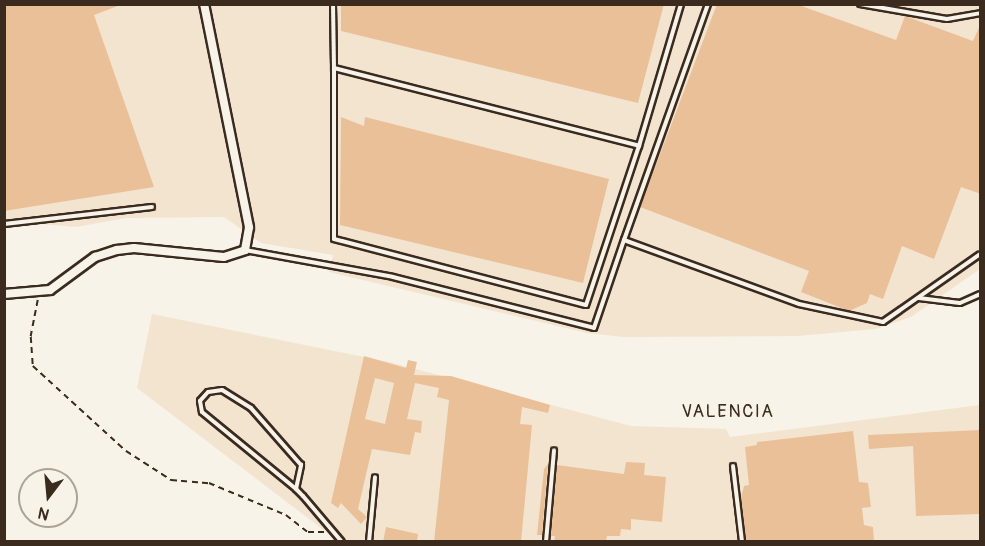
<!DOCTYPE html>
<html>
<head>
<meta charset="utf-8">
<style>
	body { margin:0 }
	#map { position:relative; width:985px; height:546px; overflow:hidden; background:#f7f3e8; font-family:Pangolin,sans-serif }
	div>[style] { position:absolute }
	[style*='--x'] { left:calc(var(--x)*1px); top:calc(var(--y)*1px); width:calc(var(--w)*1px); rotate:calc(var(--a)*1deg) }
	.built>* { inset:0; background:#f3e4d0 }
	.building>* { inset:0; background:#eac099 }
	.path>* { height:1.5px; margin-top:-0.75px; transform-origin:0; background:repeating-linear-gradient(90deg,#3b2a1e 0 6px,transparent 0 10.5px) }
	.roads { filter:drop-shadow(2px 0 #3b2a1e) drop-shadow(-2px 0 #3b2a1e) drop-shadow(0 2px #3b2a1e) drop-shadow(0 -2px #3b2a1e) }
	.lane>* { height:4px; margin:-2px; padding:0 2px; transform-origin:2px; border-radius:2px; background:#f7f3e8 }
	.street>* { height:8px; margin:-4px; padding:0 4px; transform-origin:4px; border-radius:4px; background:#f7f3e8 }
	span { translate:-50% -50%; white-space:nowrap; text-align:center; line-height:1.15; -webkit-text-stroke:6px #f7f3e8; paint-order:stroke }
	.neighbourhood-label { font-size:18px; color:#3b2a1e; letter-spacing:1.5px }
	.frame { position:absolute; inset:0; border:6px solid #3b2a1e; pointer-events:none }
	.north { position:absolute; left:18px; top:468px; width:60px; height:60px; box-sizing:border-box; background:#f7f3e8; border:2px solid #aca397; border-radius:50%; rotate:196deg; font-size:16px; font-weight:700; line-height:24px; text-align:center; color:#3b2a1e }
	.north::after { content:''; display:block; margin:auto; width:21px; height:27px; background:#3b2a1e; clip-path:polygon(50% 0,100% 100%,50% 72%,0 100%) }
</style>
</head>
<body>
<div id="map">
	<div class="built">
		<div style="clip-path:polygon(4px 5px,980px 5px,980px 269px,911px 317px,876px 329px,797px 336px,624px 337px,587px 333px,329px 272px,333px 255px,261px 243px,224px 217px,126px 218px,76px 227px,5px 221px)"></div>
		<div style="clip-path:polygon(152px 314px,389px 362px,631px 426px,726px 429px,730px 437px,980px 405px,980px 541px,338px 541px,137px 388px)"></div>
	</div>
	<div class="building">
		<div style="clip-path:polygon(4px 4px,123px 4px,94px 15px,154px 187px,4px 211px)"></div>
		<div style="clip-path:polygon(341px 4px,664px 4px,638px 103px,341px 31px)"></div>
		<div style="clip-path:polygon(717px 4px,796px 4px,896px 40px,905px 16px,973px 41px,981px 23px,981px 194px,961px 187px,934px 259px,902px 246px,883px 299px,870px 294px,867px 303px,849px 311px,801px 292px,809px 271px,640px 207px)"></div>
		<div style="clip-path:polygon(341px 117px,364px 126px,365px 117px,609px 179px,583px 283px,340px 225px)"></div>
		<div style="clip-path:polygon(evenodd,364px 356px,406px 368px,408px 360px,417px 362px,414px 375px,451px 376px,550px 405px,548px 413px,522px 407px,520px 424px,532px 425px,521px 542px,434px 542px,449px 400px,437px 397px,439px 388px,415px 383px,407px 419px,422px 421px,421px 433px,415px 432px,410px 455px,372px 449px,358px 509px,367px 517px,361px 524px,341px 503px,338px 508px,331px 503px,364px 356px,375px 378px,394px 383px,385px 424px,365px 419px,375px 378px)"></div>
		<div style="clip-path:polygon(981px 430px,981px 514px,916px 516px,913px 446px,869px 449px,868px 435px)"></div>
		<div style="clip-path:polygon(853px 431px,859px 482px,868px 483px,871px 507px,862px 508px,864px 525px,873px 527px,874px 542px,746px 542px,741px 498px,744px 486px,749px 485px,745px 447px,757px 445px,757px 442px)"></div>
		<div style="clip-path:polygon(626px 462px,645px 463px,644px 475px,666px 477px,662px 522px,631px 519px,631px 530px,621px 529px,620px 536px,607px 536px,606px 542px,554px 542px,555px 536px,551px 536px,557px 465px,624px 474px)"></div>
		<div style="clip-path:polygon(548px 464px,542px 535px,537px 535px,544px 469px)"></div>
		<div style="clip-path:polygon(386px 527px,418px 534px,417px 542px,383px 542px)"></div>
	</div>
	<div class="path">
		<div style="--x:38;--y:300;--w:38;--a:101"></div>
		<div style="--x:31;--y:337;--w:29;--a:86"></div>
		<div style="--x:33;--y:366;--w:126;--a:42.4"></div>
		<div style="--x:126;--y:451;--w:54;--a:32.8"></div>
		<div style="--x:171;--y:480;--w:38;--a:5"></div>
		<div style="--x:209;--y:483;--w:83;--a:22.6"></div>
		<div style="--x:286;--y:515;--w:28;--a:38"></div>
		<div style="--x:308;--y:532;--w:16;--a:0"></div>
	</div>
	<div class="roads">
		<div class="lane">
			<div style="--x:333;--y:4;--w:64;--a:89.1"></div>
			<div style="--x:334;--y:68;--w:315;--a:14.3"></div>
			<div style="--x:639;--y:146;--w:148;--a:-73.5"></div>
			<div style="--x:860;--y:4;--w:88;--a:9.8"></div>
			<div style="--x:947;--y:19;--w:34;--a:-10"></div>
			<div style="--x:334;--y:68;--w:171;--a:90"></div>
			<div style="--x:334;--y:239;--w:8;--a:14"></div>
			<div style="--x:342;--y:241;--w:252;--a:14.7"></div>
			<div style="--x:586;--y:305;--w:168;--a:-71.6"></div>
			<div style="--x:4;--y:224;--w:149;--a:-6.6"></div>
			<div style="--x:624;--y:240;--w:251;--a:-70.4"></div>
			<div style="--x:245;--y:250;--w:150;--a:10.3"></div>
			<div style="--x:393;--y:277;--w:207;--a:14.2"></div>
			<div style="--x:594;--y:328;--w:93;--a:-71.2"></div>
			<div style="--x:624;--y:240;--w:186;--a:20.1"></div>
			<div style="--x:799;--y:304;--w:86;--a:12.1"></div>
			<div style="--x:883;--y:322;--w:118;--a:-35"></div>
			<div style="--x:919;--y:298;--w:41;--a:7"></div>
			<div style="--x:960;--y:303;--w:22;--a:-24"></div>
			<div style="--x:733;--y:466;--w:77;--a:83.2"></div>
			<div style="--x:296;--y:489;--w:25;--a:-78"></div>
			<div style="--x:301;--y:465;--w:76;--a:-131.3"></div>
			<div style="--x:251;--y:408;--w:34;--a:-148"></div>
			<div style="--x:222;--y:390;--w:14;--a:172"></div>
			<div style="--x:208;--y:392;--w:12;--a:132"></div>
			<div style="--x:200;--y:401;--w:11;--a:80"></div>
			<div style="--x:202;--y:412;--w:122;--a:39.3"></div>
			<div style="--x:296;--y:489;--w:10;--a:45"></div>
			<div style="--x:303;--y:496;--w:60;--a:49.7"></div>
			<div style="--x:369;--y:542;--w:65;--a:-84.7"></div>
			<div style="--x:546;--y:542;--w:92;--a:-85"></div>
		</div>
		<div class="street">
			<div style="--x:4;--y:294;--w:46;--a:-5"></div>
			<div style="--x:50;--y:290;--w:56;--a:-36.3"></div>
			<div style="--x:95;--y:257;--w:23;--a:-18"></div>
			<div style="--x:117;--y:250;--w:17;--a:-7"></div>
			<div style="--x:134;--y:248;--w:90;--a:5.7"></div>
			<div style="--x:224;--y:257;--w:22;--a:-18"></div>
			<div style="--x:245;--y:250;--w:23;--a:-80"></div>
			<div style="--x:249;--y:227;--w:227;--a:-101.4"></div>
		</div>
	</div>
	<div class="neighbourhood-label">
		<span style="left:728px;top:412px">VALENCIA</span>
	</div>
	<div class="frame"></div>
	<div class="north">N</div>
</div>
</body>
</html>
